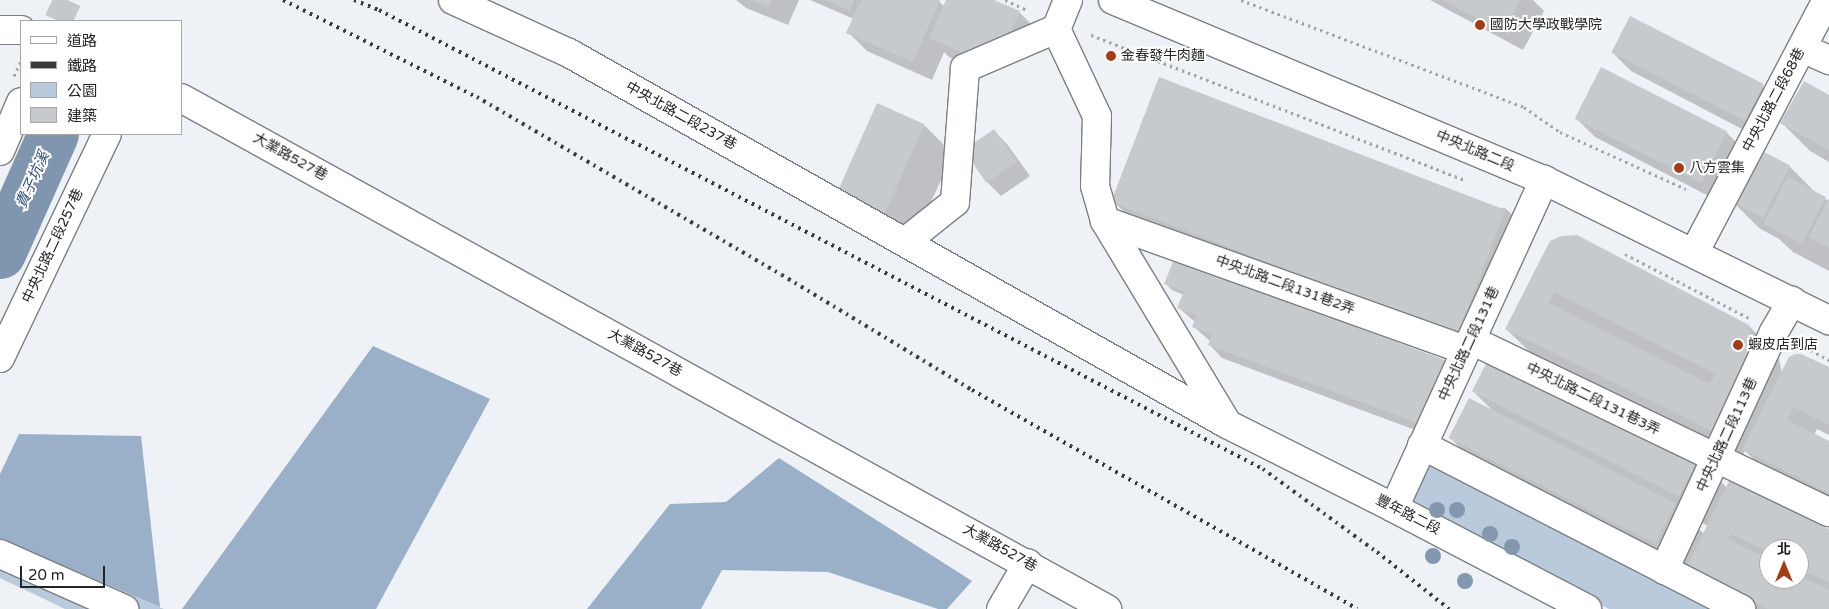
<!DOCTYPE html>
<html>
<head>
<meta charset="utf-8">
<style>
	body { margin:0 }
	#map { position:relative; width:1829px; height:609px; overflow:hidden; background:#eef1f5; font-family:"Varela Round","Noto Sans TC",sans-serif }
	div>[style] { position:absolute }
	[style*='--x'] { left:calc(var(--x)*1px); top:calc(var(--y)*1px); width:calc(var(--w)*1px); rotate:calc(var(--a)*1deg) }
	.green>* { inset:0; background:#bacadd }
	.forest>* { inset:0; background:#9ab0c9 }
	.shadow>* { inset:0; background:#0003 }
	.stream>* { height:9px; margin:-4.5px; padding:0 4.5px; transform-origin:4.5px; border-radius:4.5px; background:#8096af }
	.river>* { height:51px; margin:-25.5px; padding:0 25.5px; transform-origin:25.5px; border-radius:25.5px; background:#8096af }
	.building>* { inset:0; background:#c6cacd; transform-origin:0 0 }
	.minor-tunnel>* { height:28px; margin-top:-14px; transform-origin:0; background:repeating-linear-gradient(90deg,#c5c8cb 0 28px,transparent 0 42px) }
	.path>* { height:3px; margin-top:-1.5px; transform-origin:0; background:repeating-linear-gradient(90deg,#a2a4a7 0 2.5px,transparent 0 6.5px) }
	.roads { filter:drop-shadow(1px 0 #7c7f82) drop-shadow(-1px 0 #7c7f82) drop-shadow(0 1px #7c7f82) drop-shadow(0 -1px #7c7f82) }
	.minor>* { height:28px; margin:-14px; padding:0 14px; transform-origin:14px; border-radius:14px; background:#fff }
	.rail>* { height:4px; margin-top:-2px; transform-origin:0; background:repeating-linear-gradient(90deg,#383a3b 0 2.5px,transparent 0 7.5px) }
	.trees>* { width:16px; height:16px; margin:-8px; border-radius:50%; background:#8397ae }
	.dots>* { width:14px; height:14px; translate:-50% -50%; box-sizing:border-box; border:2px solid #fff; border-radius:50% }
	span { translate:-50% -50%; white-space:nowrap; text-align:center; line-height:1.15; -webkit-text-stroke:4px #fff; paint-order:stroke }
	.poi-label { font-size:14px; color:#232425 }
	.left { translate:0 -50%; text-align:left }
	.street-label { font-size:14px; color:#232425 }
	.water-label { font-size:15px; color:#2a4c71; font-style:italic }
	.legend { position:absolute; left:20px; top:20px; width:162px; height:115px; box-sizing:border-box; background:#fff; border:1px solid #a7a7a8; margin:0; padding:6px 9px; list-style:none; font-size:15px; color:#232425 }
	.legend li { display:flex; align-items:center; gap:10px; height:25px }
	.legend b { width:25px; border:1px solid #a7a7a8 }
	.north { position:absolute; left:1759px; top:539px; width:50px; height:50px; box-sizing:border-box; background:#fff; border:1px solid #a7a7a8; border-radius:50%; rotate:0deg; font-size:14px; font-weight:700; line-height:20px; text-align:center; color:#232425 }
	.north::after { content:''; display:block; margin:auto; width:18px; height:22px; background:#a33d15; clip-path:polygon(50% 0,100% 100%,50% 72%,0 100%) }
	.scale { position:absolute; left:20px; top:566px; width:85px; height:22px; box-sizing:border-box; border:2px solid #232425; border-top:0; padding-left:6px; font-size:15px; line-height:18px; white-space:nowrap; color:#232425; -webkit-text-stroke:4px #fff; paint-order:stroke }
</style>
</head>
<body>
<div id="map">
	<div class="green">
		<div style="clip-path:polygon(1428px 462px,1715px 609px,1609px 609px,1406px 505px)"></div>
		<div style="clip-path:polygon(0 539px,164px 609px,65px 609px,0 578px)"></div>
	</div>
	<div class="forest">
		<div style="clip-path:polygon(373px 346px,490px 399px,376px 609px,182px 609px)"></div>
		<div style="clip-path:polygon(19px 434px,141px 436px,160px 607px,0 539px,0 474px)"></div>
		<div style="clip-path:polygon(779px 458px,972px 581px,947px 609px,938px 609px,828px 572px,722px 570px,701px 609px,587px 609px,670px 504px,726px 502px)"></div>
	</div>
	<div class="shadow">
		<div style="clip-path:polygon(736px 0,799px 0,788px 25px,746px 8px)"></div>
		<div style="clip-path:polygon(810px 0,937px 0,944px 6px,947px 0,991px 0,1019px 12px,1038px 31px,1027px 57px,987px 73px,949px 57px,944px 52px,932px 80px,867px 51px,848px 32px,854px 19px)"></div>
		<div style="clip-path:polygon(1430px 0,1533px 0,1544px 11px,1523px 50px)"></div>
		<div style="clip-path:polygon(1630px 17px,1762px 86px,1781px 105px,1763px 140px,1631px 71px,1612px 52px)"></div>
		<div style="clip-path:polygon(1602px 69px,1727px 133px,1746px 152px,1720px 202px,1595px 137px,1576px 118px)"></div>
		<div style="clip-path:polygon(1829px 97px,1829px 162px,1810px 151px,1781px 122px)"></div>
		<div style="clip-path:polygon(878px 104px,924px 125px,953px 154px,912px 243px,865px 222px)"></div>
		<div style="clip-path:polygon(994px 131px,1007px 144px,1030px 176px,1001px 196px,988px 183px,965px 151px)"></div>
		<div style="clip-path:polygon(1789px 166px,1817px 194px,1829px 201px,1829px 271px,1793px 252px,1779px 239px,1759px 228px,1730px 199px)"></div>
		<div style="clip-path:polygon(1114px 202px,1505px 208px,1519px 221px,1472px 344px,1127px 215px)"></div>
		<div style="clip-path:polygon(1551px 242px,1749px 326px,1778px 355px,1782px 373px,1829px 369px,1829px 435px,1817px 429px,1814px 435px,1829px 443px,1829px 503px,1767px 472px,1745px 451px,1741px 459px,1535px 357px,1506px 329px)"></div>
		<div style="clip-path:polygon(1166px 284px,1444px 361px,1458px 375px,1434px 437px,1222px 358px,1209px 344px,1210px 341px,1194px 327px,1195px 322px,1179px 308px,1184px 295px,1172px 290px)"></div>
		<div style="clip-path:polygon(evenodd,1473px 391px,1698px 458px,1727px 488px,1829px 531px,1829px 609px,1747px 609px,1479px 466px,1450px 438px,1494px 412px,1473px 391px,1682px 513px,1708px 526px,1704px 534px,1682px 513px,1473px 391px,1769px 549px,1799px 549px,1799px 579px,1769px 579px,1769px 549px)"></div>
	</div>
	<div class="stream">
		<div style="--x:0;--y:226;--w:11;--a:15"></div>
	</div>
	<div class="river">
		<div style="--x:0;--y:253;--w:130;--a:-66"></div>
	</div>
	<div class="building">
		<div style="clip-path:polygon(752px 0,772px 0,769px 7px)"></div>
		<div style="clip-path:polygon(825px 0,854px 0,850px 11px)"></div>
		<div style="clip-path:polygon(861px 0,940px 0,913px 62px,846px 33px)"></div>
		<div style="clip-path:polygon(946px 0,994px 0,1020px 11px,1008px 38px,968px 55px,929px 38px)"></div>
		<div style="clip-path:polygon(1442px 0,1520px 0,1503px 32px)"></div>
		<div style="left:1630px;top:16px;width:150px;height:41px;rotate:27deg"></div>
		<div style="left:1601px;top:67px;width:142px;height:58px;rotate:27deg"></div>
		<div style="left:1159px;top:77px;width:371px;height:134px;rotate:21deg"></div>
		<div style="clip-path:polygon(1804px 81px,1829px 95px,1829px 150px,1780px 123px)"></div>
		<div style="left:877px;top:103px;width:52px;height:100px;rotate:24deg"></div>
		<div style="left:994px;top:129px;width:40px;height:37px;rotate:55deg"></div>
		<div style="left:1756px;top:148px;width:38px;height:59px;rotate:27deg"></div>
		<div style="left:1788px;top:177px;width:43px;height:53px;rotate:28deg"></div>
		<div style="clip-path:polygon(1829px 198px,1829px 248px,1809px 237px)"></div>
		<div style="clip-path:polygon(evenodd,1577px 235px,1749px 325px,1755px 347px,1712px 431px,1505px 329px,1550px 241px,1561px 236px,1577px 235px,1554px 292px,1715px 374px,1710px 384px,1549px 303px,1554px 292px)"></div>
		<div style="clip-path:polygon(1174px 259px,1445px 360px,1420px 424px,1208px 345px,1212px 334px,1192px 327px,1197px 315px,1177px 308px,1184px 291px,1164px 284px)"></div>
		<div style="left:1492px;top:352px;width:232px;height:44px;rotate:27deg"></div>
		<div style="clip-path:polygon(1795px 354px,1801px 354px,1829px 367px,1829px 425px,1793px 407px,1787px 420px,1829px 441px,1829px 493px,1742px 449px,1789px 357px)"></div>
		<div style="left:1469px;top:398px;width:232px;height:45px;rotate:27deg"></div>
		<div style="clip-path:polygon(1730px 479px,1829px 529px,1829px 583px,1799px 568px,1799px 549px,1769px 549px,1769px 552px,1731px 534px,1728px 539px,1769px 560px,1769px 579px,1799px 579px,1799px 575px,1829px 590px,1829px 609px,1768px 609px,1686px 568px)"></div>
	</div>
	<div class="minor-tunnel">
		<div style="--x:58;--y:21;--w:23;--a:-65"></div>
	</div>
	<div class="path">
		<div style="--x:1005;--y:0;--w:24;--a:24"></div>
		<div style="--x:1241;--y:0;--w:303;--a:20.7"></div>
		<div style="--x:1524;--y:107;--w:44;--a:34.8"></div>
		<div style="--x:1560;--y:132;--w:138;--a:24.3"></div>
		<div style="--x:1091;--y:35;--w:401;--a:21.2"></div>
		<div style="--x:14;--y:76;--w:17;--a:-65"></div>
		<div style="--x:1625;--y:254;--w:142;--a:27.3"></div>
		<div style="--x:1799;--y:344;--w:34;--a:28"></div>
	</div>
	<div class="roads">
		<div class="minor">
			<div style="--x:453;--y:0;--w:128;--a:24.6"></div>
			<div style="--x:569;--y:53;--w:755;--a:29.42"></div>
			<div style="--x:1227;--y:424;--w:187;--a:26.7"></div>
			<div style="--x:1394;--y:508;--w:218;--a:27.6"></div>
			<div style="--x:1068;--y:0;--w:31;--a:112"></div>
			<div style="--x:1056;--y:29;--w:96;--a:64.8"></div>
			<div style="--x:1097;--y:116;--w:70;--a:91.6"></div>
			<div style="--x:1095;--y:186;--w:36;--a:74"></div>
			<div style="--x:1105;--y:221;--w:236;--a:58.9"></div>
			<div style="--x:1113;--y:0;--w:467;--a:22.7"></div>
			<div style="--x:1544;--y:180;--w:318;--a:26.2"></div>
			<div style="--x:0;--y:30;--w:21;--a:0"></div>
			<div style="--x:1802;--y:48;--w:30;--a:24"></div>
			<div style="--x:181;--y:98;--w:1058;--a:28.89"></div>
			<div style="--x:0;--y:151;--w:53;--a:-66.8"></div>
			<div style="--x:1105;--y:221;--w:383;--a:19.7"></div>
			<div style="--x:905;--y:242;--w:64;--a:-38.7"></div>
			<div style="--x:955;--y:202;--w:134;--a:-85.7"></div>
			<div style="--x:965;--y:68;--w:99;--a:-23.2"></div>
			<div style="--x:1694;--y:253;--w:286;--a:-62.3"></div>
			<div style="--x:1471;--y:340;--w:397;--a:25.7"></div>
			<div style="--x:0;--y:358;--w:248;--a:-64.5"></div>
			<div style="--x:1422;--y:445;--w:359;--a:27.2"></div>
			<div style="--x:1394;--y:508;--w:361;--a:-65.4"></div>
			<div style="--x:0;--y:554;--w:136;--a:23.9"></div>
			<div style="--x:1664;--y:570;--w:262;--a:-65.2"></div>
			<div style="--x:1774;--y:332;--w:36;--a:-60"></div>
			<div style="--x:1001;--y:609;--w:53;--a:-59.6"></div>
		</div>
	</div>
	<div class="rail">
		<div style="--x:283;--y:0;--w:217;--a:26.6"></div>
		<div style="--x:477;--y:97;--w:353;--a:30.3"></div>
		<div style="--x:782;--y:275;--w:222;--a:31.2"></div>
		<div style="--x:972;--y:390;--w:443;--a:29.6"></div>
		<div style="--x:354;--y:0;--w:27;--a:22"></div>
		<div style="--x:379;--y:10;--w:996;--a:27.44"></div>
		<div style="--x:1263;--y:469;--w:141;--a:36.1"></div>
		<div style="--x:1377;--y:552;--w:92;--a:38.4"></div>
	</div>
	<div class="trees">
		<div style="left:1437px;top:510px"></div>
		<div style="left:1457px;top:510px"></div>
		<div style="left:1490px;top:534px"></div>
		<div style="left:1512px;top:547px"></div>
		<div style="left:1433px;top:556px"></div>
		<div style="left:1465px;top:581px"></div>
	</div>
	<div class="dots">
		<div style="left:1480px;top:25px;background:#a33d15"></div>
		<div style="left:1111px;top:56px;background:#a33d15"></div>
		<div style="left:1679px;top:168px;background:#a33d15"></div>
		<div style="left:1738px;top:345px;background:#a33d15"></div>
	</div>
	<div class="poi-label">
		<span class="left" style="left:1490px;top:25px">國防大學政戰學院</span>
		<span class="left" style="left:1121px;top:56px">金春發牛肉麵</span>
		<span class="left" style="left:1689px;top:168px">八方雲集</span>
		<span class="left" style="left:1748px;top:345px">蝦皮店到店</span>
	</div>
	<div class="street-label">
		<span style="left:1774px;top:100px;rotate:-62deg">中央北路二段68巷</span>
		<span style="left:681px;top:116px;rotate:29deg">中央北路二段237巷</span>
		<span style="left:1475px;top:151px;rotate:23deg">中央北路二段</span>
		<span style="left:290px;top:157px;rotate:29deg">大業路527巷</span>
		<span style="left:53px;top:246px;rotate:-65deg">中央北路二段257巷</span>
		<span style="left:1285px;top:285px;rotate:20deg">中央北路二段131巷2弄</span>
		<span style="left:1469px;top:344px;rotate:-65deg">中央北路二段131巷</span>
		<span style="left:645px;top:353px;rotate:29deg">大業路527巷</span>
		<span style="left:1593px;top:399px;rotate:26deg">中央北路二段131巷3弄</span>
		<span style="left:1727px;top:435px;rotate:-65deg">中央北路二段113巷</span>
		<span style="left:1408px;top:515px;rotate:27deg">豐年路二段</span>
		<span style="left:1000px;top:548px;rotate:29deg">大業路527巷</span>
	</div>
	<div class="water-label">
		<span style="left:33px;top:180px;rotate:-66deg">貴子坑溪</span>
	</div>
	<ul class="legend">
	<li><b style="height:6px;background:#fff"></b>道路</li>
	<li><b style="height:6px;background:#383a3b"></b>鐵路</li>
	<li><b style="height:14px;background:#bacadd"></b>公園</li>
	<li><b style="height:14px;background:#c6cacd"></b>建築</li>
	</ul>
	<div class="north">北</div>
	<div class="scale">20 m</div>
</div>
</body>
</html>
